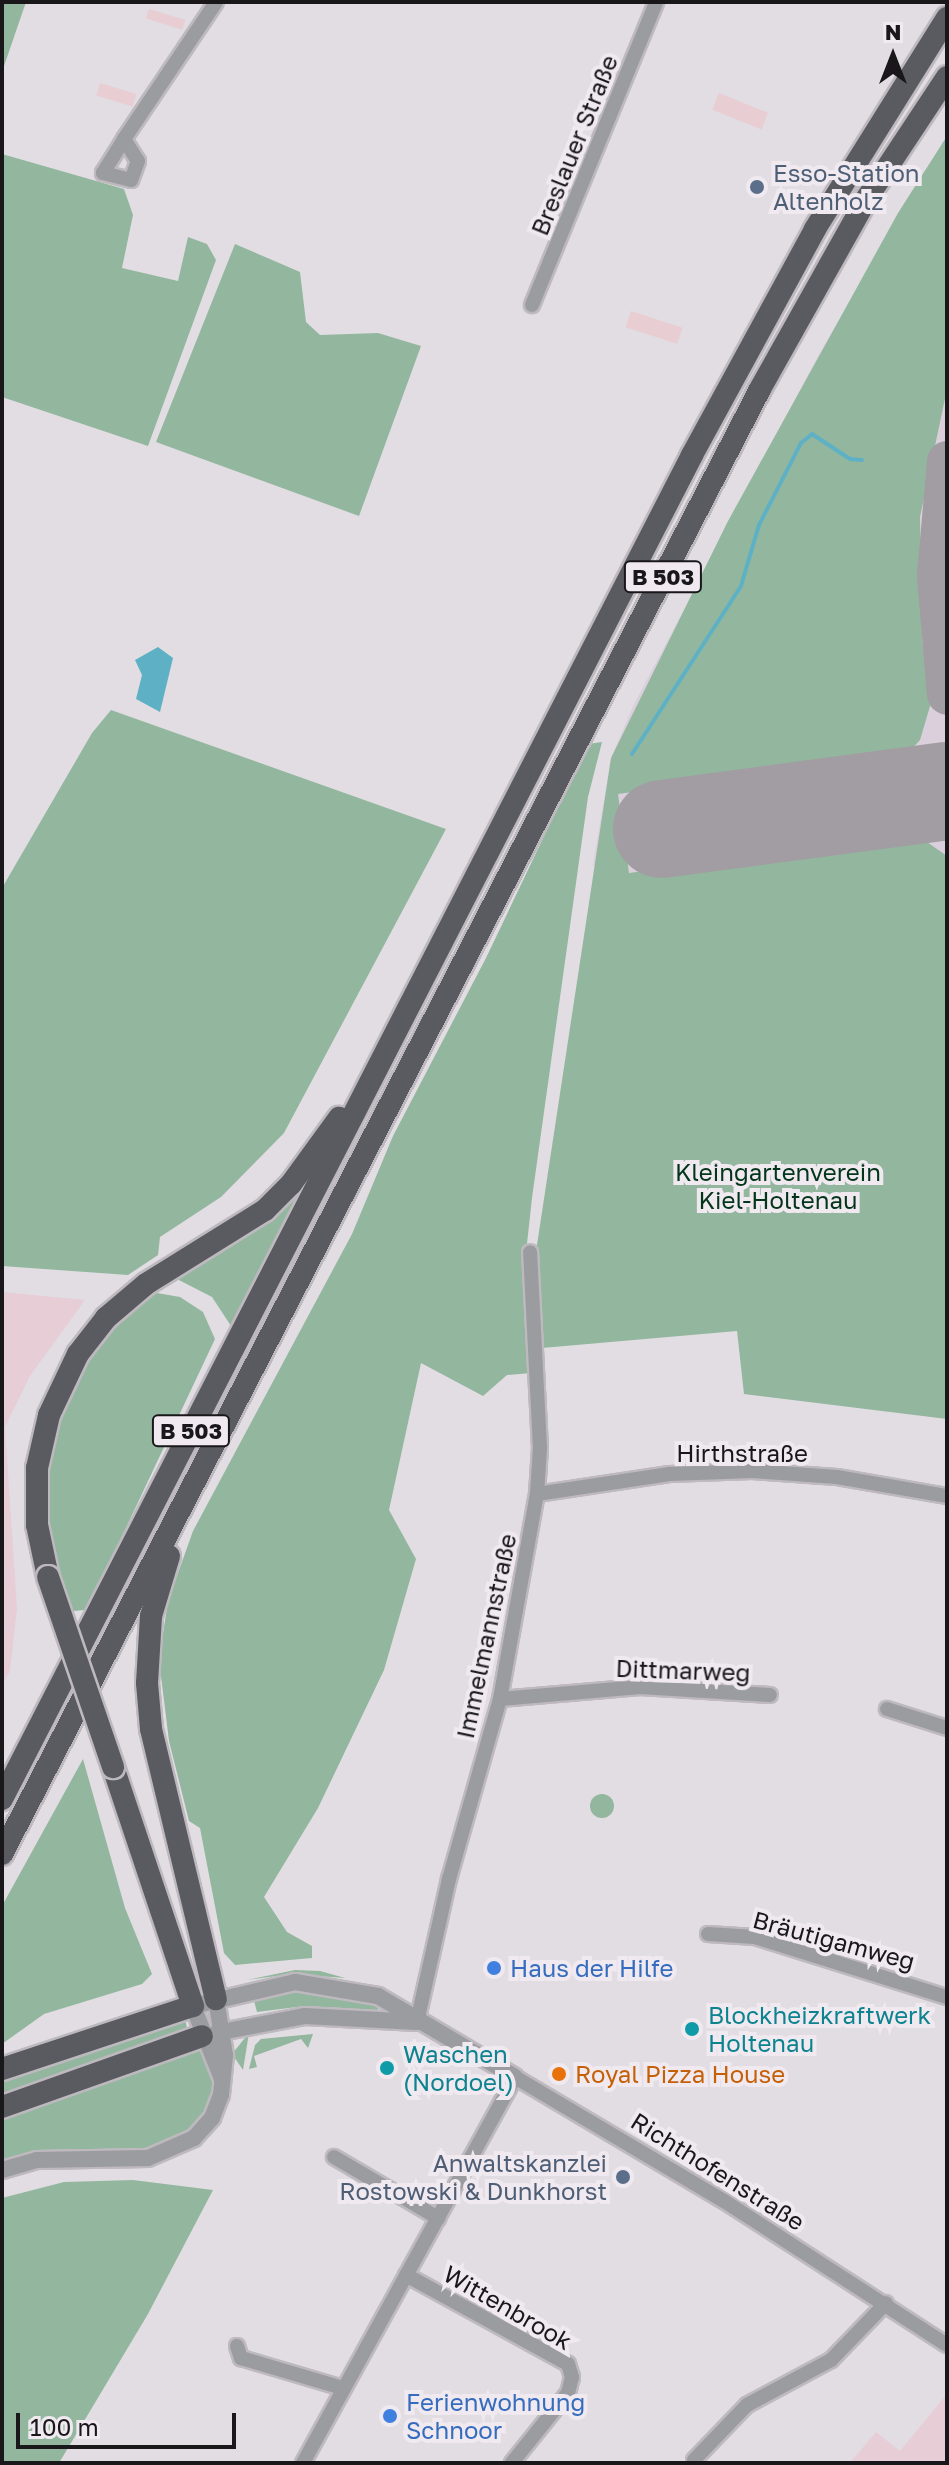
<!DOCTYPE html>
<html>
<head>
<meta charset="utf-8">
<style>
	body { margin:0 }
	#map { position:relative; width:949px; height:2465px; overflow:hidden; background:#e2dde3; font-family:"Golos Text",sans-serif }
	div>[style] { position:absolute }
	[style*='--x'] { left:calc(var(--x)*1px); top:calc(var(--y)*1px); width:calc(var(--w)*1px); rotate:calc(var(--a)*1deg) }
	.commercial>* { inset:0; background:#e6cdd6 }
	.industrial>* { inset:0; background:#e8cdd2; transform-origin:0 0 }
	.built>* { inset:0; background:#dacfdb }
	.green>* { inset:0; background:#93b79e }
	.round { border-radius:50% }
	.water>* { inset:0; background:#5eb1c4 }
	.stream>* { height:4px; margin:-2px; padding:0 2px; transform-origin:2px; border-radius:2px; background:#5eb1c4 }
	.taxiway>* { height:40px; margin:-20px; padding:0 20px; transform-origin:20px; border-radius:20px; background:#a19da2 }
	.runway>* { height:98px; margin:-49px; padding:0 49px; transform-origin:49px; border-radius:49px; background:#a19da2 }
	.roads { filter:drop-shadow(2px 0 #beb9bf) drop-shadow(-2px 0 #beb9bf) drop-shadow(0 2px #beb9bf) drop-shadow(0 -2px #beb9bf) }
	.minor>* { height:14px; margin:-7px; padding:0 7px; transform-origin:7px; border-radius:7px; background:#9b9c9f }
	.tertiary>* { height:16px; margin:-8px; padding:0 8px; transform-origin:8px; border-radius:8px; background:#9b9c9f }
	.trunk>* { height:22px; margin:-11px; padding:0 11px; transform-origin:11px; border-radius:11px; background:#595b61 }
	.bridges { filter:drop-shadow(2px 0 #beb9bf) drop-shadow(-2px 0 #beb9bf) drop-shadow(0 2px #beb9bf) drop-shadow(0 -2px #beb9bf) }
	.trunk-bridge>* { height:22px; margin:-11px; padding:0 11px; transform-origin:11px; border-radius:11px; background:#595b61 }
	.dots>* { width:22px; height:22px; translate:-50% -50%; box-sizing:border-box; border:4px solid #f0eaf0; border-radius:50% }
	span { translate:-50% -50%; white-space:nowrap; text-align:center; line-height:1.15; -webkit-text-stroke:8px #f0eaf0; paint-order:stroke }
	.shield-label span { padding:2px 6px; background:#f0eaf0; border:2px solid; border-radius:6px; -webkit-text-stroke-width:0 }
	.shield-label { font-size:22px; color:#191719; font-weight:700 }
	.street-label { font-size:24px; color:#191719 }
	.service-label { font-size:24px; color:#4e5e75 }
	.left { translate:0 -50%; text-align:left }
	.right { translate:-100% -50%; text-align:right }
	.park-label { font-size:24px; color:#03351b }
	.shop-label { font-size:24px; color:#366cbe }
	.culture-label { font-size:24px; color:#0d838f }
	.food-label { font-size:24px; color:#c56008 }
	.frame { position:absolute; inset:0; border:4px solid #191719; pointer-events:none }
	.north { position:absolute; left:853px; top:16px; width:80px; height:80px; -webkit-text-stroke:6px #f0eaf0; paint-order:stroke; rotate:0deg; font-size:22px; font-weight:700; line-height:32px; text-align:center; color:#191719 }
	.north::after { content:''; display:block; margin:auto; width:28px; height:36px; background:#191719; clip-path:polygon(50% 0,100% 100%,50% 72%,0 100%) }
	.scale { position:absolute; left:16px; top:2413px; width:220px; height:36px; box-sizing:border-box; border:4px solid #191719; border-top:0; padding-left:10px; font-size:24px; line-height:28px; white-space:nowrap; color:#191719; -webkit-text-stroke:6px #f0eaf0; paint-order:stroke }
</style>
</head>
<body>
<div id="map">
	<div class="commercial">
		<div style="clip-path:polygon(2px 1292px,85px 1300px,30px 1376px,5px 1427px,17px 1608px,10px 1671px,2px 1685px)"></div>
		<div style="clip-path:polygon(947px 2394px,947px 2463px,850px 2463px,876px 2432px,900px 2451px)"></div>
	</div>
	<div class="industrial">
		<div style="left:149px;top:9px;width:38px;height:10px;rotate:17deg"></div>
		<div style="left:100px;top:83px;width:38px;height:13px;rotate:17deg"></div>
		<div style="left:719px;top:93px;width:53px;height:18px;rotate:22deg"></div>
		<div style="left:631px;top:311px;width:54px;height:17px;rotate:18deg"></div>
	</div>
	<div class="built">
		<div style="clip-path:polygon(947px 136px,947px 1189px,593px 865px,611px 758px,634px 704px,818px 356px)"></div>
	</div>
	<div class="green">
		<div style="clip-path:polygon(2px 2px,26px 2px,2px 72px)"></div>
		<div style="clip-path:polygon(947px 136px,947px 389px,920px 517px,922px 639px,931px 703px,920px 740px,906px 755px,618px 794px,629px 873px,917px 835px,947px 856px,947px 1419px,744px 1394px,737px 1331px,542px 1348px,535px 1258px,611px 758px,728px 521px,898px 213px)"></div>
		<div style="clip-path:polygon(2px 154px,124px 189px,133px 215px,122px 268px,178px 281px,188px 237px,207px 244px,216px 260px,148px 446px,2px 397px)"></div>
		<div style="clip-path:polygon(235px 244px,300px 272px,306px 322px,320px 335px,378px 333px,421px 346px,359px 516px,156px 442px)"></div>
		<div style="clip-path:polygon(111px 710px,446px 829px,284px 1133px,221px 1197px,160px 1237px,158px 1255px,128px 1275px,2px 1266px,2px 888px,92px 733px)"></div>
		<div style="clip-path:polygon(602px 742px,588px 797px,532px 1198px,525px 1262px,531px 1373px,507px 1375px,483px 1396px,421px 1363px,389px 1510px,416px 1559px,384px 1670px,318px 1808px,264px 1897px,287px 1932px,312px 1946px,312px 1958px,235px 1965px,224px 1953px,200px 1828px,189px 1821px,169px 1741px,159px 1660px,168px 1601px,193px 1531px,352px 1234px,393px 1136px,486px 958px,588px 744px)"></div>
		<div style="clip-path:polygon(320px 1159px,233px 1329px,212px 1297px,173px 1277px)"></div>
		<div style="clip-path:polygon(157px 1293px,180px 1297px,203px 1312px,215px 1339px,91px 1602px,85px 1610px,73px 1611px,52px 1568px,42px 1486px,53px 1433px,74px 1375px,132px 1308px)"></div>
		<div style="clip-path:polygon(83px 1759px,125px 1908px,152px 1974px,142px 1984px,44px 2014px,2px 2044px,2px 1906px)"></div>
		<div class="round" style="left:590px;top:1794px;width:24px;height:24px"></div>
		<div style="clip-path:polygon(295px 1970px,320px 1971px,345px 1978px,291px 1974px,247px 1980px)"></div>
		<div style="clip-path:polygon(301px 1990px,362px 1999px,378px 2006px,378px 2011px,305px 2006px,257px 2012px,253px 1997px)"></div>
		<div style="clip-path:polygon(185px 2019px,187px 2028px,181px 2034px,2px 2095px,2px 2075px)"></div>
		<div style="clip-path:polygon(249px 2033px,243px 2070px,232px 2054px)"></div>
		<div style="clip-path:polygon(313px 2034px,308px 2048px,301px 2039px,254px 2056px,257px 2067px,249px 2069px,255px 2045px,261px 2039px)"></div>
		<div style="clip-path:polygon(202px 2036px,221px 2095px,182px 2146px,2px 2170px,2px 2107px)"></div>
		<div style="clip-path:polygon(133px 2180px,213px 2190px,148px 2314px,59px 2463px,2px 2463px,2px 2198px,64px 2182px)"></div>
	</div>
	<div class="water">
		<div style="clip-path:polygon(158px 647px,173px 658px,160px 712px,136px 699px,142px 675px,135px 660px)"></div>
	</div>
	<div class="stream">
		<div style="--x:632;--y:754;--w:200;--a:-57"></div>
		<div style="--x:741;--y:586;--w:64;--a:-73.6"></div>
		<div style="--x:759;--y:525;--w:92;--a:-62.9"></div>
		<div style="--x:801;--y:443;--w:14;--a:-39"></div>
		<div style="--x:812;--y:434;--w:45;--a:33.3"></div>
		<div style="--x:850;--y:459;--w:12;--a:5"></div>
	</div>
	<div class="taxiway">
		<div style="--x:947;--y:461;--w:115;--a:95"></div>
		<div style="--x:937;--y:576;--w:119;--a:85.2"></div>
	</div>
	<div class="runway">
		<div style="--x:662;--y:829;--w:288;--a:-7.6"></div>
	</div>
	<div class="roads">
		<div class="minor">
			<div style="--x:124;--y:139;--w:165;--a:-56.1"></div>
			<div style="--x:124;--y:139;--w:26;--a:58"></div>
			<div style="--x:138;--y:161;--w:20;--a:110"></div>
			<div style="--x:131;--y:180;--w:29;--a:-166"></div>
			<div style="--x:103;--y:173;--w:40;--a:-58"></div>
			<div style="--x:532;--y:305;--w:327;--a:-67.7"></div>
			<div style="--x:537;--y:1494;--w:134;--a:-8.6"></div>
			<div style="--x:670;--y:1474;--w:82;--a:-2.1"></div>
			<div style="--x:752;--y:1471;--w:85;--a:4"></div>
			<div style="--x:837;--y:1477;--w:112;--a:9.8"></div>
			<div style="--x:500;--y:1699;--w:141;--a:-4.9"></div>
			<div style="--x:640;--y:1687;--w:130;--a:3.5"></div>
			<div style="--x:887;--y:1709;--w:63;--a:17.6"></div>
			<div style="--x:708;--y:1934;--w:47;--a:3.7"></div>
			<div style="--x:755;--y:1937;--w:201;--a:17.4"></div>
			<div style="--x:417;--y:2022;--w:147;--a:-77.4"></div>
			<div style="--x:449;--y:1879;--w:187;--a:-74.2"></div>
			<div style="--x:500;--y:1699;--w:208;--a:-79.8"></div>
			<div style="--x:537;--y:1494;--w:46;--a:-86.3"></div>
			<div style="--x:540;--y:1448;--w:196;--a:-92.9"></div>
			<div style="--x:334;--y:2157;--w:121;--a:30.4"></div>
			<div style="--x:406;--y:2275;--w:185;--a:28.8"></div>
			<div style="--x:568;--y:2364;--w:14;--a:73"></div>
			<div style="--x:572;--y:2377;--w:16;--a:104"></div>
			<div style="--x:568;--y:2393;--w:90;--a:128.7"></div>
			<div style="--x:237;--y:2346;--w:13;--a:72"></div>
			<div style="--x:241;--y:2358;--w:105;--a:16.5"></div>
			<div style="--x:694;--y:2460;--w:76;--a:-46.1"></div>
			<div style="--x:747;--y:2405;--w:95;--a:-28.2"></div>
			<div style="--x:831;--y:2360;--w:79;--a:-46"></div>
			<div style="--x:303;--y:2463;--w:440;--a:-61.2"></div>
			<div style="--x:515;--y:2077;--w:243;--a:30.7"></div>
			<div style="--x:724;--y:2201;--w:265;--a:32.9"></div>
		</div>
		<div class="tertiary">
			<div style="--x:216;--y:2033;--w:91;--a:-10.8"></div>
			<div style="--x:305;--y:2016;--w:112;--a:3.1"></div>
			<div style="--x:222;--y:2079;--w:79;--a:-111.7"></div>
			<div style="--x:193;--y:2006;--w:105;--a:-13.2"></div>
			<div style="--x:295;--y:1982;--w:84;--a:9.6"></div>
			<div style="--x:378;--y:1996;--w:159;--a:30.6"></div>
			<div style="--x:2;--y:2170;--w:35;--a:-16"></div>
			<div style="--x:36;--y:2160;--w:112;--a:-1"></div>
			<div style="--x:148;--y:2158;--w:50;--a:-23.5"></div>
			<div style="--x:194;--y:2138;--w:27;--a:-48"></div>
			<div style="--x:212;--y:2118;--w:25;--a:-69"></div>
			<div style="--x:221;--y:2095;--w:40;--a:-84.3"></div>
			<div style="--x:225;--y:2055;--w:57;--a:-99.1"></div>
		</div>
		<div class="trunk">
			<div style="--x:169;--y:1556;--w:63;--a:106.7"></div>
			<div style="--x:151;--y:1616;--w:67;--a:93.4"></div>
			<div style="--x:147;--y:1683;--w:46;--a:85"></div>
			<div style="--x:151;--y:1729;--w:278;--a:76.5"></div>
			<div style="--x:48;--y:1577;--w:53;--a:-101.9"></div>
			<div style="--x:37;--y:1525;--w:57;--a:-90"></div>
			<div style="--x:37;--y:1468;--w:54;--a:-77.2"></div>
			<div style="--x:49;--y:1415;--w:68;--a:-64.6"></div>
			<div style="--x:78;--y:1354;--w:46;--a:-52.1"></div>
			<div style="--x:106;--y:1318;--w:52;--a:-40.4"></div>
			<div style="--x:146;--y:1284;--w:140;--a:-31.9"></div>
			<div style="--x:265;--y:1210;--w:37;--a:-45"></div>
			<div style="--x:291;--y:1184;--w:82;--a:-54"></div>
			<div style="--x:2;--y:1799;--w:1511;--a:-62.82"></div>
			<div style="--x:692;--y:455;--w:257;--a:-61.4"></div>
			<div style="--x:815;--y:229;--w:249;--a:-58"></div>
			<div style="--x:2;--y:1854;--w:1649;--a:-62.64"></div>
			<div style="--x:760;--y:389;--w:219;--a:-60.7"></div>
			<div style="--x:867;--y:198;--w:145;--a:-56.5"></div>
			<div style="--x:2;--y:2069;--w:201;--a:-18.3"></div>
			<div style="--x:193;--y:2006;--w:252;--a:-108.5"></div>
			<div style="--x:2;--y:2107;--w:212;--a:-19.5"></div>
		</div>
	</div>
	<div class="bridges">
		<div class="trunk-bridge">
			<div style="--x:48;--y:1577;--w:201;--a:71.1"></div>
		</div>
	</div>
	<div class="dots">
		<div style="left:757px;top:187px;background:#5c6f8a"></div>
		<div style="left:494px;top:1968px;background:#3f7fe0"></div>
		<div style="left:692px;top:2029px;background:#0f9aa8"></div>
		<div style="left:387px;top:2068px;background:#0f9aa8"></div>
		<div style="left:559px;top:2074px;background:#e8710a"></div>
		<div style="left:623px;top:2177px;background:#5c6f8a"></div>
		<div style="left:390px;top:2416px;background:#3f7fe0"></div>
	</div>
	<div class="shield-label">
		<span style="left:663px;top:577px">B 503</span>
		<span style="left:191px;top:1431px">B 503</span>
	</div>
	<div class="street-label">
		<span style="left:574px;top:145px;rotate:-68deg">Breslauer Straße</span>
		<span style="left:742px;top:1453px">Hirthstraße</span>
		<span style="left:486px;top:1636px;rotate:-78deg">Immelmannstraße</span>
		<span style="left:683px;top:1670px;rotate:2deg">Dittmarweg</span>
		<span style="left:834px;top:1940px;rotate:15deg">Bräutigamweg</span>
		<span style="left:718px;top:2171px;rotate:32deg">Richthofenstraße</span>
		<span style="left:508px;top:2307px;rotate:30deg">Wittenbrook</span>
	</div>
	<div class="service-label">
		<span class="left" style="left:773px;top:187px">Esso-Station<br>Altenholz</span>
		<span class="right" style="left:607px;top:2177px">Anwaltskanzlei<br>Rostowski &amp; Dunkhorst</span>
	</div>
	<div class="park-label">
		<span style="left:778px;top:1186px">Kleingartenverein<br>Kiel-Holtenau</span>
	</div>
	<div class="shop-label">
		<span class="left" style="left:510px;top:1968px">Haus der Hilfe</span>
		<span class="left" style="left:406px;top:2416px">Ferienwohnung<br>Schnoor</span>
	</div>
	<div class="culture-label">
		<span class="left" style="left:708px;top:2029px">Blockheizkraftwerk<br>Holtenau</span>
		<span class="left" style="left:403px;top:2068px">Waschen<br>(Nordoel)</span>
	</div>
	<div class="food-label">
		<span class="left" style="left:575px;top:2074px">Royal Pizza House</span>
	</div>
	<div class="frame"></div>
	<div class="north">N</div>
	<div class="scale">100 m</div>
</div>
</body>
</html>
